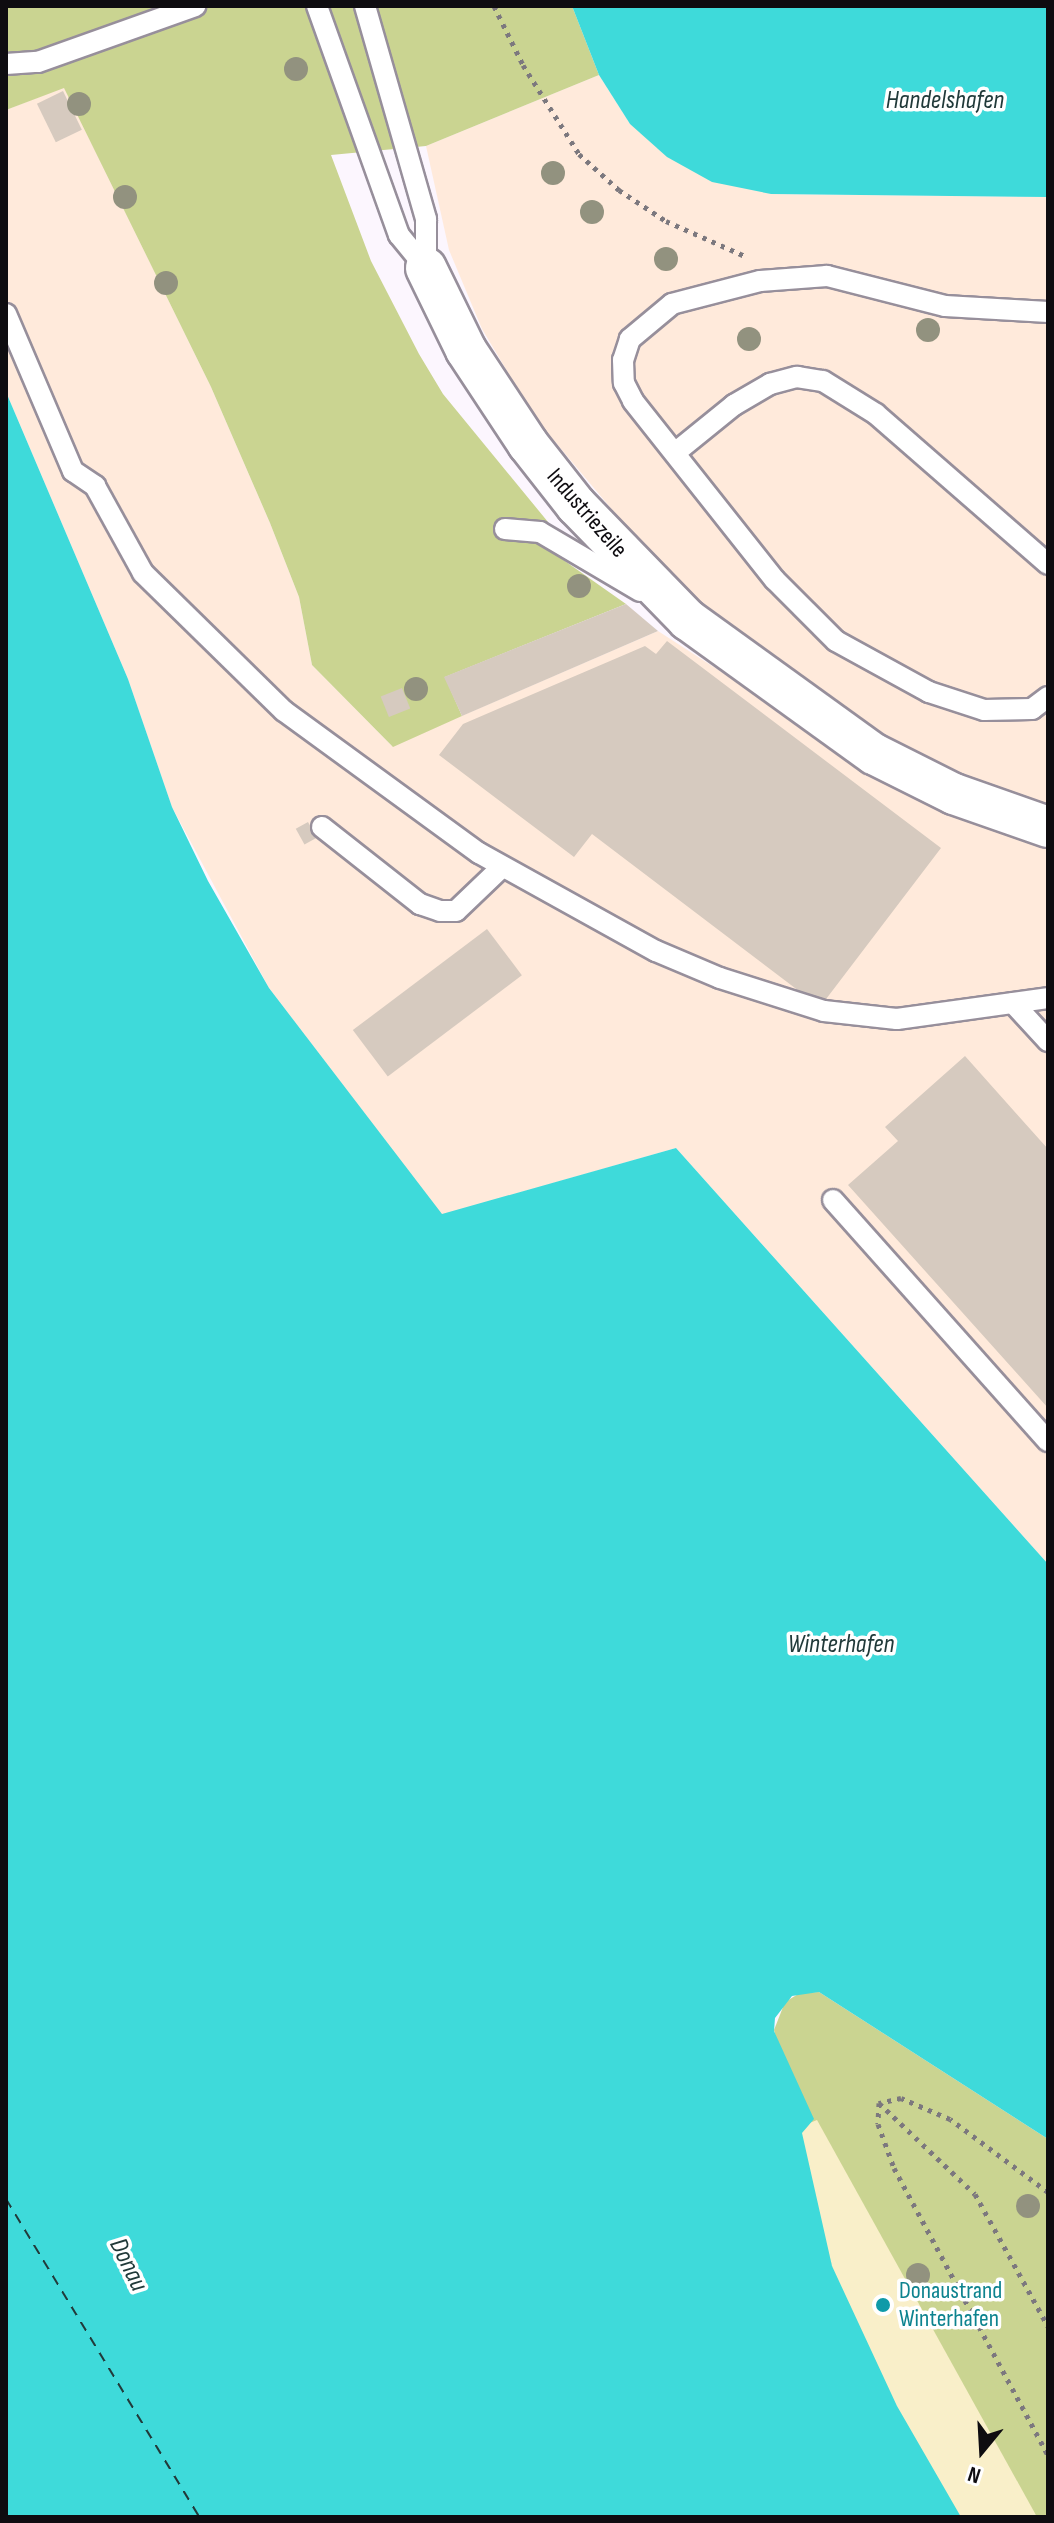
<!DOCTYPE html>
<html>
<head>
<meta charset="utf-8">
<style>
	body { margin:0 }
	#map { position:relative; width:1054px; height:2523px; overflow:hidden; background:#fcf6fe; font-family:"Sofia Sans Condensed",sans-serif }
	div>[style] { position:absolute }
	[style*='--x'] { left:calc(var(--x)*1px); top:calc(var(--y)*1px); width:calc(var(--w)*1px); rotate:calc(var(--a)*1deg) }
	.industrial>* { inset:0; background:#ffeadb }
	.green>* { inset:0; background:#cad491 }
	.sand>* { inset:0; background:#f9efc9 }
	.water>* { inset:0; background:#3edada }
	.ferry>* { height:2px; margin-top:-1px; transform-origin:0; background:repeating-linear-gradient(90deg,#213a3a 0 10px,transparent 0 18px) }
	.building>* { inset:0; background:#d6cabf; transform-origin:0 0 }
	.path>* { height:5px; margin-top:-2.5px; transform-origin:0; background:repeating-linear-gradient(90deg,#7c787e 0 4px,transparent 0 10px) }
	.roads { filter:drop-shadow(2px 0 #978f9b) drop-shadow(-2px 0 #978f9b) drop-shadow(0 2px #978f9b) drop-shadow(0 -2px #978f9b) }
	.service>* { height:20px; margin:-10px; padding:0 10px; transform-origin:10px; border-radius:10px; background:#fff }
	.minor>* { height:40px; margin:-20px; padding:0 20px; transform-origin:20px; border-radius:20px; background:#fff }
	.trees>* { width:24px; height:24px; margin:-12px; border-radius:50%; background:#92927f }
	.dots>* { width:22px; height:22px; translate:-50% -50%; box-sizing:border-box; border:4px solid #fff; border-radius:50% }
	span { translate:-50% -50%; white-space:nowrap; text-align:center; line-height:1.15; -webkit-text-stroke:7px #fff; paint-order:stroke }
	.street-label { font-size:24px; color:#0e0c10 }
	.culture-label { font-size:24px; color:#0d838f }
	.left { translate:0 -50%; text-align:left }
	.water-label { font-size:26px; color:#213a3a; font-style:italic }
	.frame { position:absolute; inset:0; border:8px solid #0e0c10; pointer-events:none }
	.north { position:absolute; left:942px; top:2411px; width:80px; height:80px; -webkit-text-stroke:6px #fff; paint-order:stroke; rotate:198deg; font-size:22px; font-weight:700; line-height:32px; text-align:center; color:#0e0c10 }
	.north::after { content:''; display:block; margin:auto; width:28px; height:36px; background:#0e0c10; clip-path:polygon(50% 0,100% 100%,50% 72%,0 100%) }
</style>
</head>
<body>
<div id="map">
	<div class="industrial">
		<div style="clip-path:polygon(599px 75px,630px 124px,771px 194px,1048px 197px,1048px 806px,999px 794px,887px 742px,683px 594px,535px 418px,482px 329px,449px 250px,426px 146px)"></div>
		<div style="clip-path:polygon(64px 87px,211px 387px,270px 523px,299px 597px,312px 665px,392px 746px,658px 631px,799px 722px,1048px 844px,1048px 1564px,676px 1148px,442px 1215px,269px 988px,172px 807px,128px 679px,6px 392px,6px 110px)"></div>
	</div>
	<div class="green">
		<div style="clip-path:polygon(6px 6px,572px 6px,599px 75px,426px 146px,331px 155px,371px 261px,419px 354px,443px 394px,548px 522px,535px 540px,626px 604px,445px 677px,462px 716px,393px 747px,312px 665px,299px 597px,270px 523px,211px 387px,64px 88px,6px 110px)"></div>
		<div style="clip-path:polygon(819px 1992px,1048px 2139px,1048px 2517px,961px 2517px,832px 2266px,774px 2030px,785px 2002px,800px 1993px)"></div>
	</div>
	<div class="sand">
		<div style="clip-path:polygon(817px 2120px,1037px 2517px,961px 2517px,928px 2467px,853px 2320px,832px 2266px,800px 2141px,802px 2126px)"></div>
	</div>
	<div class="water">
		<div style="clip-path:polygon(572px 6px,1048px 6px,1048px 197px,771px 194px,712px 182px,667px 157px,630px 124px,599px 75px)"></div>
		<div style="clip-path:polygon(6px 392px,128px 679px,172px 807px,208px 881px,269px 988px,442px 1214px,676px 1148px,1048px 1564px,1048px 2139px,819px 1992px,792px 1996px,775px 2018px,774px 2031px,814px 2119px,802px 2133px,832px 2266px,897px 2406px,961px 2517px,6px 2517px)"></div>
	</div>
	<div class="ferry">
		<div style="--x:6;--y:2199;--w:372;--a:58.7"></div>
	</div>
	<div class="building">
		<div style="left:63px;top:91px;width:43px;height:29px;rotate:64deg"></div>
		<div style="clip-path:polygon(626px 604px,658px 631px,462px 716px,444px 677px)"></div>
		<div style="clip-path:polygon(667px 641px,941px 848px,820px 1007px,592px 834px,574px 857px,439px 755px,463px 724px,645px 646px,656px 654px)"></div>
		<div style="left:402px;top:688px;width:22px;height:23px;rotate:68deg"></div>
		<div style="left:308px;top:822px;width:18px;height:14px;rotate:61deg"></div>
		<div style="left:487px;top:929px;width:58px;height:168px;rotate:53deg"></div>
		<div style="clip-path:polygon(965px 1056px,1048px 1149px,1048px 1408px,848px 1185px,898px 1141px,885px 1127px)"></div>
	</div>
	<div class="path">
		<div style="--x:494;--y:6;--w:66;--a:63.8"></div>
		<div style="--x:523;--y:65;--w:105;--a:57.8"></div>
		<div style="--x:579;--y:154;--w:54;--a:42"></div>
		<div style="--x:619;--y:190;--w:56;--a:33.4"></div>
		<div style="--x:666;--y:221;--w:86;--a:23.9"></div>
		<div style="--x:879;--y:2103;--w:132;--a:43.5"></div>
		<div style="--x:975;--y:2194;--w:151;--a:61.1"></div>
		<div style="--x:1048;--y:2192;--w:122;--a:-143.3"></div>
		<div style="--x:950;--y:2119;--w:53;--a:-156.8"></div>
		<div style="--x:901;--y:2098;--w:23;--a:167"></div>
		<div style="--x:879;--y:2103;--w:21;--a:93"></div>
		<div style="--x:878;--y:2124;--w:47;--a:70"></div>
		<div style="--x:894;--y:2168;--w:326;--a:61.8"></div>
	</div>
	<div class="roads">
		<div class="service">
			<div style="--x:317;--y:6;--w:243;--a:70.3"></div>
			<div style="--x:399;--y:235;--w:43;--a:50.7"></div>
			<div style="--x:365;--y:6;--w:222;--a:74"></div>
			<div style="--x:426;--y:219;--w:49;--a:90"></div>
			<div style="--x:6;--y:64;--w:32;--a:-4"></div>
			<div style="--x:38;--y:62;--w:167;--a:-19.6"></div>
			<div style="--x:1048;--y:312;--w:103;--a:-176.7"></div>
			<div style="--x:945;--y:306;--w:122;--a:-165.7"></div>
			<div style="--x:827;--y:276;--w:67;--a:175.7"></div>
			<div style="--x:760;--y:281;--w:91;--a:165.4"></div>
			<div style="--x:672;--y:304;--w:55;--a:140.2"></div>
			<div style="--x:630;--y:339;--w:22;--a:108"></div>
			<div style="--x:623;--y:360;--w:23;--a:88"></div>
			<div style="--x:624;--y:383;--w:20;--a:63"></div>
			<div style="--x:633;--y:401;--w:228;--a:51.6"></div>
			<div style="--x:775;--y:580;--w:86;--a:45"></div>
			<div style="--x:836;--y:641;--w:106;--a:28.7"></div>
			<div style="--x:929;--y:692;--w:58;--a:18.1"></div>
			<div style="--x:984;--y:710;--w:48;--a:-1.2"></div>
			<div style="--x:1032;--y:709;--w:20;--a:-37"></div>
			<div style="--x:6;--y:314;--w:171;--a:66.9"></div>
			<div style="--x:73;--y:471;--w:27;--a:34"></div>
			<div style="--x:95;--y:486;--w:99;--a:61.1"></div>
			<div style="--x:143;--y:573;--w:197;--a:44.4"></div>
			<div style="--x:284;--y:711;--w:241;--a:36.1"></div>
			<div style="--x:479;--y:853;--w:202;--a:29"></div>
			<div style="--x:656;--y:951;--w:69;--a:22.9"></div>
			<div style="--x:720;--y:978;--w:109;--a:17.6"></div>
			<div style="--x:824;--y:1011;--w:73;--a:6.3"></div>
			<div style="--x:897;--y:1019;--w:152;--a:-7.9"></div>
			<div style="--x:676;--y:452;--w:75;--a:-39"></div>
			<div style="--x:734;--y:405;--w:42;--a:-30.3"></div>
			<div style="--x:770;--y:384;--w:28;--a:-15"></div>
			<div style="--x:797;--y:377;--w:26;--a:9"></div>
			<div style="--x:823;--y:381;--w:62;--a:31.9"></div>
			<div style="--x:876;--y:414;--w:228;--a:41.1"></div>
			<div style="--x:505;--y:529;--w:35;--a:5"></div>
			<div style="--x:540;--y:532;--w:116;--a:30.5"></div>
			<div style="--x:322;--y:827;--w:125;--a:38.2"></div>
			<div style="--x:420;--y:904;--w:21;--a:19"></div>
			<div style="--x:440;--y:911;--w:16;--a:0"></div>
			<div style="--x:456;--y:911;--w:64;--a:-43.7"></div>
			<div style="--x:1013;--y:1003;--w:52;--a:47.4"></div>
			<div style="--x:833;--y:1200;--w:323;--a:48.3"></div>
		</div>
		<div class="minor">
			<div style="--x:426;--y:268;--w:91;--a:64"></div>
			<div style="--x:466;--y:350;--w:113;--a:56.6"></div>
			<div style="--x:528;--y:444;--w:78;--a:51.8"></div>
			<div style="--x:576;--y:505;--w:161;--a:45.8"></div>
			<div style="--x:688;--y:620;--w:229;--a:35.8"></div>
			<div style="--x:874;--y:754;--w:89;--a:26.6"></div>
			<div style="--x:954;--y:794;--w:100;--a:19.3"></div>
		</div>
	</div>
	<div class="trees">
		<div style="left:296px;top:69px"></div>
		<div style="left:79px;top:104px"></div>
		<div style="left:553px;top:173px"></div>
		<div style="left:125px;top:197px"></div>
		<div style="left:592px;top:212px"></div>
		<div style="left:666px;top:259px"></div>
		<div style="left:166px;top:283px"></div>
		<div style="left:928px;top:330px"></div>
		<div style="left:749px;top:339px"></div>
		<div style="left:579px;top:586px"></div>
		<div style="left:416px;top:689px"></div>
		<div style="left:1028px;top:2206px"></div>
		<div style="left:918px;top:2275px"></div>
	</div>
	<div class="dots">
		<div style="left:883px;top:2305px;background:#0f9aa8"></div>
	</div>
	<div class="street-label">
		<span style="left:587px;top:513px;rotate:49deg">Industriezeile</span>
	</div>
	<div class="culture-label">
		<span class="left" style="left:899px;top:2305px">Donaustrand<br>Winterhafen</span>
	</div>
	<div class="water-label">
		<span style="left:945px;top:101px">Handelshafen</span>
		<span style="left:841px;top:1645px">Winterhafen</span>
		<span style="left:128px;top:2265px;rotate:64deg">Donau</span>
	</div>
	<div class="frame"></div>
	<div class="north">N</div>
</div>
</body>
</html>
